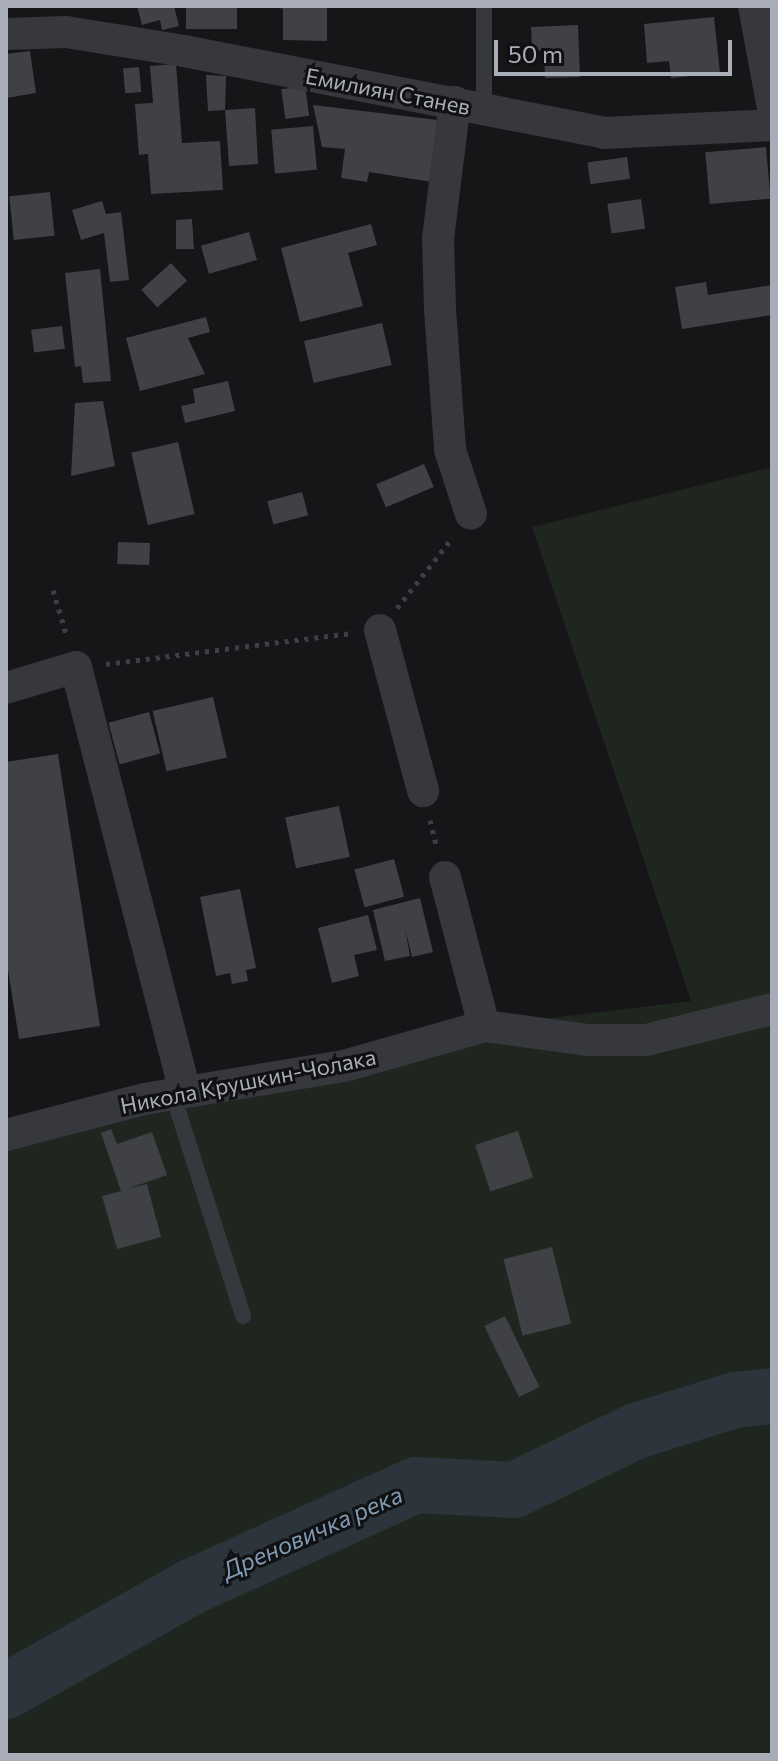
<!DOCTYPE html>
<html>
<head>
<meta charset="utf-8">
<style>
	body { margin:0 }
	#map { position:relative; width:778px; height:1761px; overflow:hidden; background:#161618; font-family:Commissioner,sans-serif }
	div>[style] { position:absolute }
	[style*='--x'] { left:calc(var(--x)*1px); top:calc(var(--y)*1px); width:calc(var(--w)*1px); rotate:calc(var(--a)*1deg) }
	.green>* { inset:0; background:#1e261f }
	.river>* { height:56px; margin:-28px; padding:0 28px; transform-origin:28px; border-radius:28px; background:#2c353c }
	.building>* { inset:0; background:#404145; transform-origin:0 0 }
	.path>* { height:5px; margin-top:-2.5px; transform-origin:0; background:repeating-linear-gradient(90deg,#3d3f44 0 4px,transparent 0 10px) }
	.service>* { height:16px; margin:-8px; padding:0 8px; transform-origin:8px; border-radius:8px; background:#37383d }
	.minor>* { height:32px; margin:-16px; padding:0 16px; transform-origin:16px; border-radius:16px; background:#37383d }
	span { translate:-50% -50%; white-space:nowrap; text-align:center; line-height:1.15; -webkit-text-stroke:6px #111113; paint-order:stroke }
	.street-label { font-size:22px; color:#a8adb8 }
	.water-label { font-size:24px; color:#7f9bb3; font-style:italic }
	.frame { position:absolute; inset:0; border:8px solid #a8adb8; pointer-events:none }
	.scale { position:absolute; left:494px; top:40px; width:238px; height:36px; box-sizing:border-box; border:4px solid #a8adb8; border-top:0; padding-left:10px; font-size:24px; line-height:28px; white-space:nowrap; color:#a8adb8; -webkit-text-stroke:6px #111113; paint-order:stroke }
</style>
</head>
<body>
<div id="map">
	<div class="green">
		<div style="clip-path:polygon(772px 467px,772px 1755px,6px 1755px,6px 1146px,484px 1026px,691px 1001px,532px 527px)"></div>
	</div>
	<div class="river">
		<div style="--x:6;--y:1691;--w:212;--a:-29.3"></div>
		<div style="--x:191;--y:1587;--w:247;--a:-24.4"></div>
		<div style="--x:416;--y:1485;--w:98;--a:2.9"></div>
		<div style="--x:514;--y:1490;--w:136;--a:-25.8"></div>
		<div style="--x:636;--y:1431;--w:104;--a:-17.4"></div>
		<div style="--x:735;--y:1400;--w:37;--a:-6"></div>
	</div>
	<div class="building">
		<div style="clip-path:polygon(137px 6px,174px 6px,179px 26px,162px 30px,160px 20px,142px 25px)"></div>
		<div style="left:186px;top:6px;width:51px;height:23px"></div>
		<div style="clip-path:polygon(275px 6px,327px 6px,327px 41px,283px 40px,283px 9px)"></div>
		<div style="clip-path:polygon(714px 17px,720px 73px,671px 78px,669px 61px,647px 63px,644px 24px)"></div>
		<div style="clip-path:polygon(578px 25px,580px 77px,545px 78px,544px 50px,532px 51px,531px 27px)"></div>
		<div style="clip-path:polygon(30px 51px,36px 93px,6px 98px,6px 54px)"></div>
		<div style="clip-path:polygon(176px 64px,182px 143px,220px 141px,223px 190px,151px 194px,148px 154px,139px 155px,135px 104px,153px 103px,150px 66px)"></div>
		<div style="left:139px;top:67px;width:25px;height:16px;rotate:85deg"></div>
		<div style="clip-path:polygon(206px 75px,226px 76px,225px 110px,255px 108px,258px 164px,229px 166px,225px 110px,208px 111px)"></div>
		<div style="left:305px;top:86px;width:30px;height:24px;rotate:82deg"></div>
		<div style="clip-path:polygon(313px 105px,446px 121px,438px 183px,369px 172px,367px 182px,341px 178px,345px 149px,322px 147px)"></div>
		<div style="left:313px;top:126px;width:44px;height:42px;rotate:85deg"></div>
		<div style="left:766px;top:147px;width:52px;height:61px;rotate:85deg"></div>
		<div style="left:627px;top:157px;width:22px;height:40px;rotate:82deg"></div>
		<div style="left:50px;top:192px;width:44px;height:41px;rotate:84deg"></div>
		<div style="left:641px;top:199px;width:30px;height:34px;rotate:82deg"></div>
		<div style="clip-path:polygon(102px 201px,106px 214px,121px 212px,129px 280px,110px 282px,104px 233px,81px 240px,72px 210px)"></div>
		<div style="clip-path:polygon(192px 219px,194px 249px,176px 249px,176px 220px)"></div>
		<div style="clip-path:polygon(371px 224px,377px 245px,348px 253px,363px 306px,300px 322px,281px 248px)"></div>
		<div style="left:249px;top:232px;width:29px;height:50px;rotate:74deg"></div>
		<div style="left:171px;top:263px;width:24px;height:40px;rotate:48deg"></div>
		<div style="clip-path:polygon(100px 269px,111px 381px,83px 383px,81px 366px,75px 367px,65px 273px)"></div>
		<div style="clip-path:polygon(706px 282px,708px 295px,772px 285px,772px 315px,682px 329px,675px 287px)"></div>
		<div style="clip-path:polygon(206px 317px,210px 332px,188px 338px,205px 374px,140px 391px,126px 338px)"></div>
		<div style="left:382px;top:323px;width:43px;height:80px;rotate:77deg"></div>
		<div style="left:62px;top:326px;width:23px;height:31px;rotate:83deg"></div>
		<div style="clip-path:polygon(228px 381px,235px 411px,185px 423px,181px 406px,195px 403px,193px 389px)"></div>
		<div style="clip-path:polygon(103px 401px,115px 466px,71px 476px,75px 403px)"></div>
		<div style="left:178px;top:442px;width:74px;height:48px;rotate:77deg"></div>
		<div style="left:424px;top:464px;width:25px;height:52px;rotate:67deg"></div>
		<div style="left:302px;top:492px;width:24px;height:36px;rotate:75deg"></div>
		<div style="left:118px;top:542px;width:32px;height:22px;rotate:2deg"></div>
		<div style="left:213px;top:697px;width:62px;height:62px;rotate:77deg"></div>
		<div style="left:149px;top:712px;width:43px;height:42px;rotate:75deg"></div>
		<div style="clip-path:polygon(58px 754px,100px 1026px,19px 1039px,6px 957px,6px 762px)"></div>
		<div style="left:339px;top:806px;width:52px;height:55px;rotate:78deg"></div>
		<div style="left:394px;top:859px;width:39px;height:41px;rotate:75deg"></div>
		<div style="clip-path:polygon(240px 889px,256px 968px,246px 970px,248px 981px,232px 984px,230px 973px,216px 976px,200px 897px)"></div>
		<div style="clip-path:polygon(420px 898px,433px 952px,412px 957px,405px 928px,410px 956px,385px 961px,373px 910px)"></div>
		<div style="clip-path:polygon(368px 915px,377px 950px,354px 955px,359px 976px,332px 983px,318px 928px)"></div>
		<div style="clip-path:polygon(111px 1129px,117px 1144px,152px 1132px,167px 1175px,127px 1189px,147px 1184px,161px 1237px,117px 1249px,102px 1196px,121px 1191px,101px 1133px)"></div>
		<div style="left:518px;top:1131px;width:49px;height:45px;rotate:72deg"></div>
		<div style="left:552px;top:1247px;width:79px;height:50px;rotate:76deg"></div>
		<div style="left:505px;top:1316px;width:79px;height:23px;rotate:64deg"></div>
	</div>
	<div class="path">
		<div style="--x:53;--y:590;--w:49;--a:73.4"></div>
		<div style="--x:397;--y:608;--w:90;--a:-51.7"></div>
		<div style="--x:106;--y:664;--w:246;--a:-7.2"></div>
		<div style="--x:430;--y:820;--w:30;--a:76"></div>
	</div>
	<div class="service">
		<div style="--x:484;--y:6;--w:105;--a:90"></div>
		<div style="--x:173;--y:1095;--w:232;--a:72.4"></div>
	</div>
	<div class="minor">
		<div style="--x:754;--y:6;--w:99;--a:79.5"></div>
		<div style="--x:6;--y:34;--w:60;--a:-1.9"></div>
		<div style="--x:66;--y:32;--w:120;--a:9.1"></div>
		<div style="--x:184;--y:51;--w:428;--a:11"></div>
		<div style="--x:604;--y:133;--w:168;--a:-2.7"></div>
		<div style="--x:455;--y:102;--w:137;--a:97.1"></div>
		<div style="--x:438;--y:238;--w:71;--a:88.4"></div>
		<div style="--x:440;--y:309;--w:141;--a:85.9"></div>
		<div style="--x:450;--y:450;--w:67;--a:71.8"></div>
		<div style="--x:380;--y:630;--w:167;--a:75"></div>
		<div style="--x:6;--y:688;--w:73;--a:-16.7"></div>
		<div style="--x:76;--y:667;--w:438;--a:75.6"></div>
		<div style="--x:445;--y:877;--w:154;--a:75.3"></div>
		<div style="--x:6;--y:1135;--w:143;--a:-14.6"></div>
		<div style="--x:144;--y:1099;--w:203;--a:-9.4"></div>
		<div style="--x:344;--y:1066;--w:146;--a:-15.9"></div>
		<div style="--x:484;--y:1026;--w:106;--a:7.6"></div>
		<div style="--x:589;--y:1040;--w:57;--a:0"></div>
		<div style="--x:646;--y:1040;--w:130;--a:-13.8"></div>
	</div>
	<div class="street-label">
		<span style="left:388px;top:91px;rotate:11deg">Емилиян Станев</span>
		<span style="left:248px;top:1081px;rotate:-11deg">Никола Крушкин-Чолака</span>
	</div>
	<div class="water-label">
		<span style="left:312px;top:1532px;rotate:-24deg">Дреновичка река</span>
	</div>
	<div class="frame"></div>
	<div class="scale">50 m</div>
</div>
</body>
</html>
